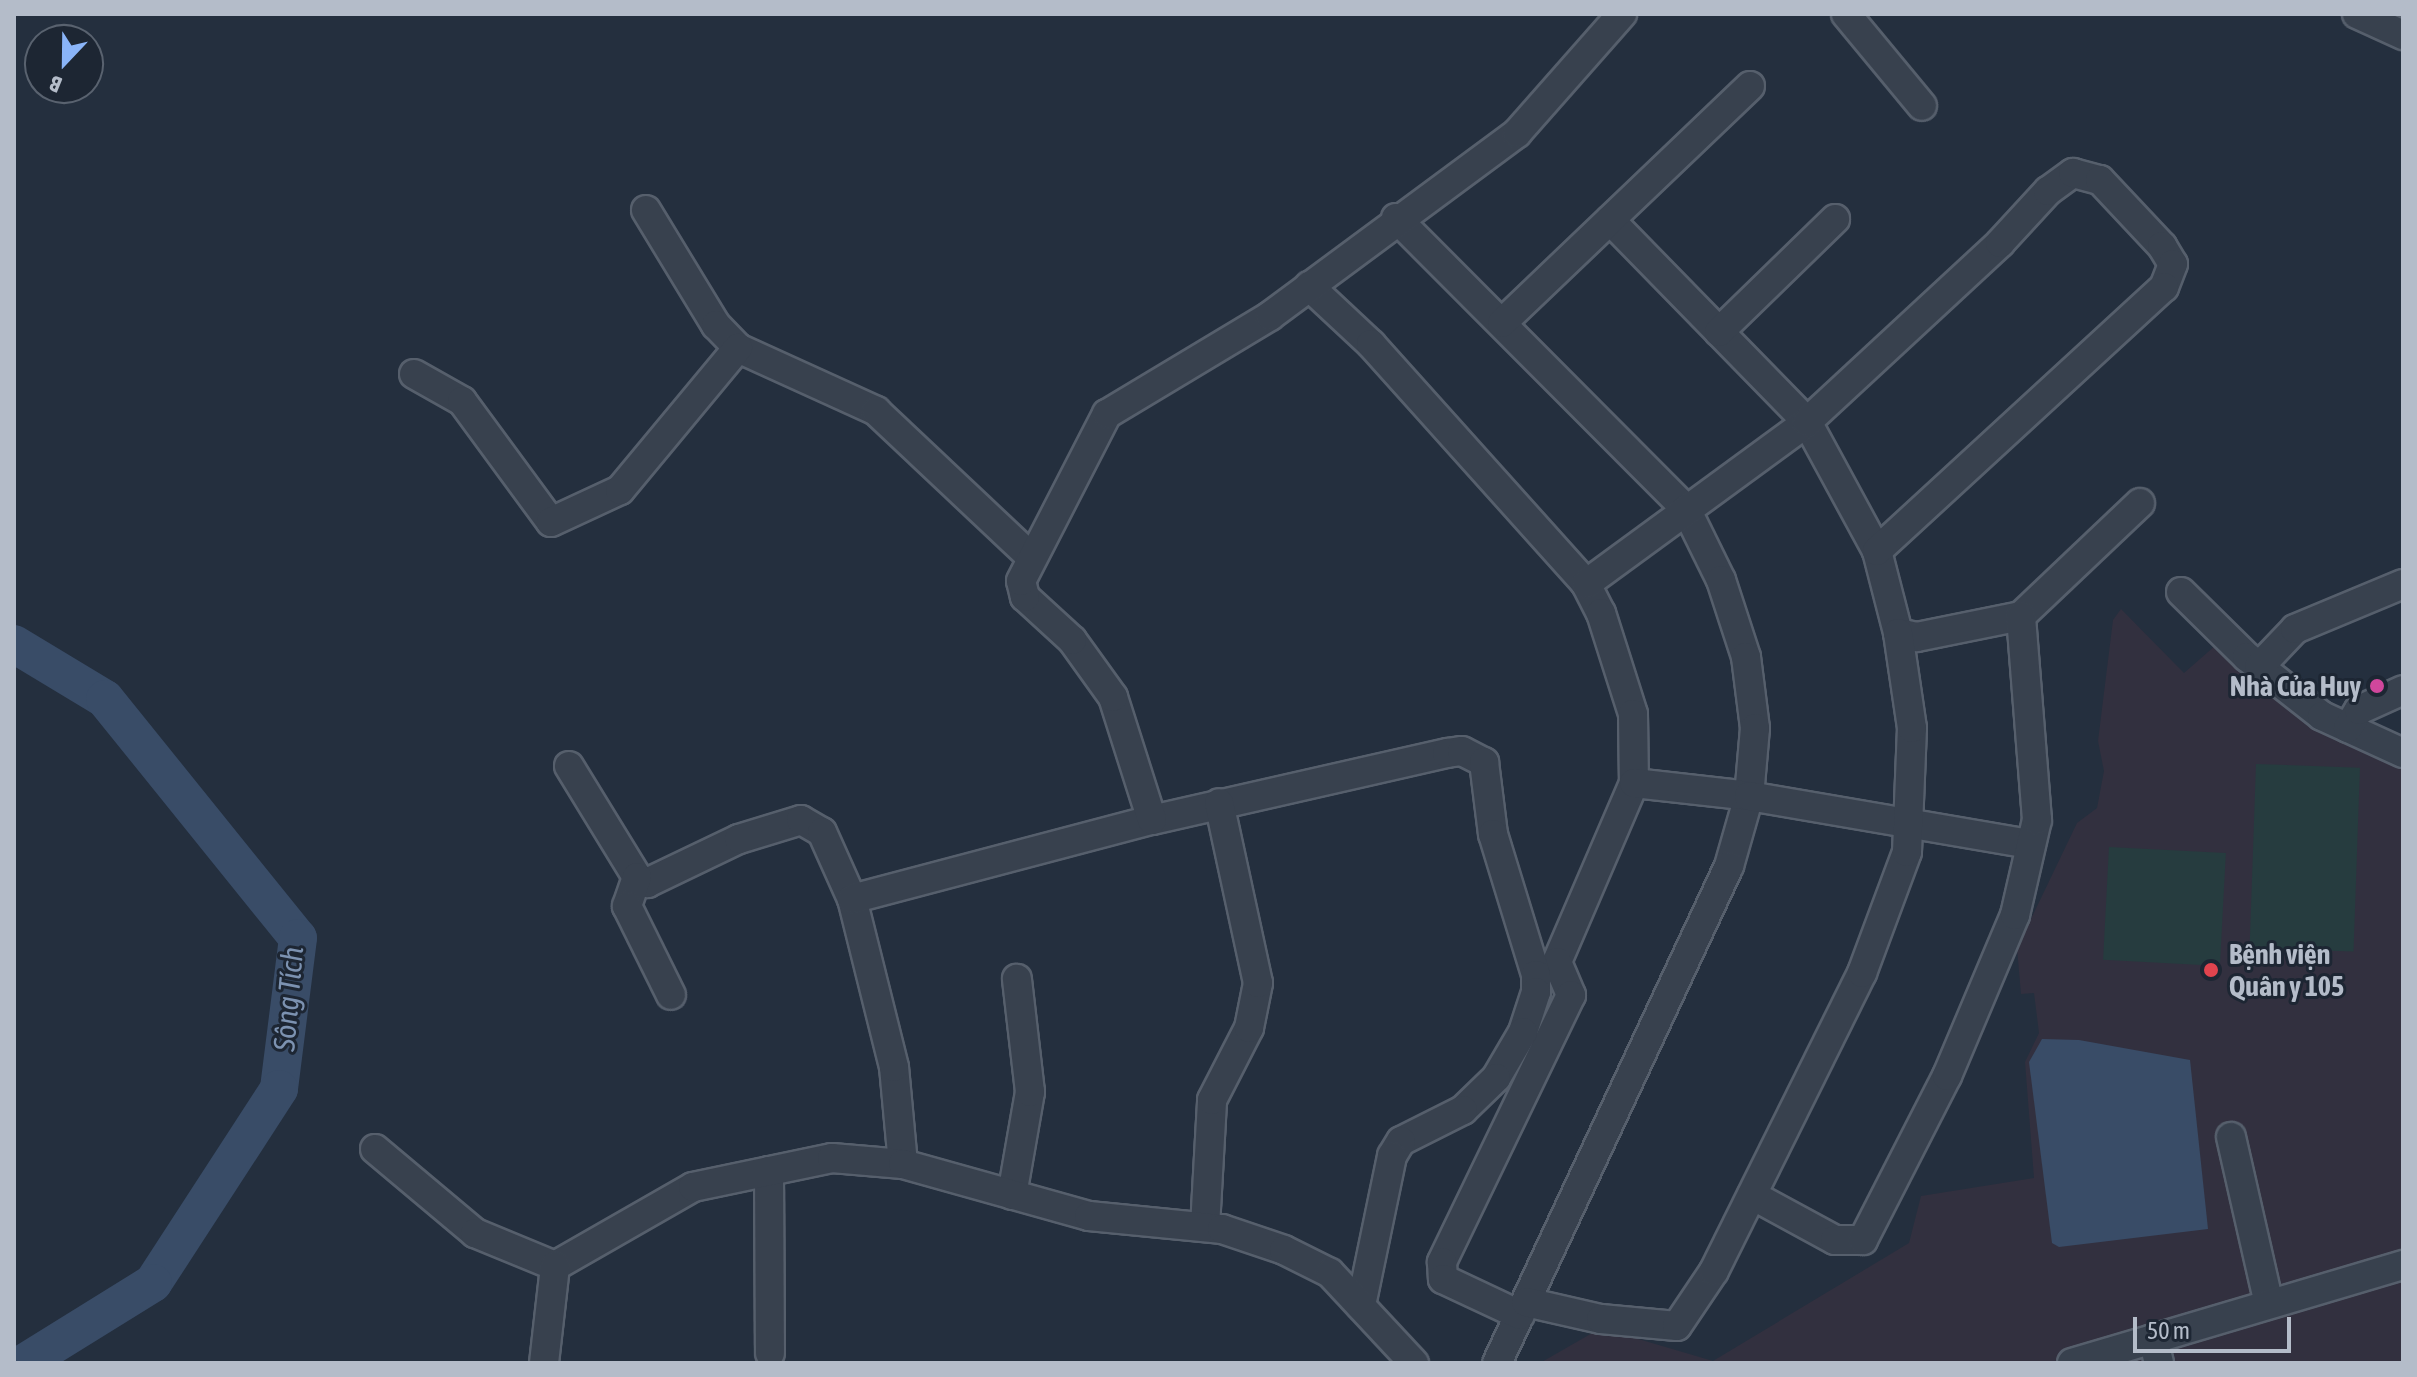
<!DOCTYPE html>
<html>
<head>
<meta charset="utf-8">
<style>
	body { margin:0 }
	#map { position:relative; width:2417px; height:1377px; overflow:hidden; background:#242f3e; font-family:"Asap Condensed",sans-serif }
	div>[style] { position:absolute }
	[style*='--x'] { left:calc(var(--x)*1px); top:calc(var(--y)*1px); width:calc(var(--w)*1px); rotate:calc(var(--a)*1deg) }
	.medical>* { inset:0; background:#32303f }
	.green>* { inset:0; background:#263c3f; transform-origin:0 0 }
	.water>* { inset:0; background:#394c67 }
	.river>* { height:38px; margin:-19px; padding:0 19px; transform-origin:19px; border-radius:19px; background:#394c67 }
	.roads { filter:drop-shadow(2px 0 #565f6c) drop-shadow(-2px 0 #565f6c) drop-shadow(0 2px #565f6c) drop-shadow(0 -2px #565f6c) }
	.minor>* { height:28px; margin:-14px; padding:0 14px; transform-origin:14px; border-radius:14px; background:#38414e }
	.dots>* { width:22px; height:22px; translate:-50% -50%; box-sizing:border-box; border:4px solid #1d2633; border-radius:50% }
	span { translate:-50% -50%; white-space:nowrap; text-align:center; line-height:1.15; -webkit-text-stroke:6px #1d2633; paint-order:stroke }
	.poi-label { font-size:28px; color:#b4bcc9; font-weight:700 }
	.right { translate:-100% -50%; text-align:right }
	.left { translate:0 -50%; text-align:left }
	.water-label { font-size:30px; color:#7c92b1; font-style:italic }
	.frame { position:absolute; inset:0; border:16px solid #b4bcc9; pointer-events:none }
	.north { position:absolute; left:24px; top:24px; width:80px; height:80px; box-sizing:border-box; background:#1d2633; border:2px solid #59626f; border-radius:50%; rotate:202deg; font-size:22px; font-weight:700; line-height:32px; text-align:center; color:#b4bcc9 }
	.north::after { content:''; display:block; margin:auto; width:28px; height:36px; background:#8ab4f8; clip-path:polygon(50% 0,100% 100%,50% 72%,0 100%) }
	.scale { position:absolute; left:2133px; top:1317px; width:158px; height:36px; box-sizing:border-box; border:4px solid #b4bcc9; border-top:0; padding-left:10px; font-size:24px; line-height:28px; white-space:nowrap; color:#b4bcc9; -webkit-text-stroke:6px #1d2633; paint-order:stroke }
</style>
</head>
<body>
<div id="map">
	<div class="medical">
		<div style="clip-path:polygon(2121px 609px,2184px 673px,2216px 645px,2403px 762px,2403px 1363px,1540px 1363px,1601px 1328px,1713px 1361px,1909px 1243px,1921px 1196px,2034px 1178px,2025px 1062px,2039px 1033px,2034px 993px,2021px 994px,2017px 948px,2077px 823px,2097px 808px,2104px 771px,2098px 741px,2113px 620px)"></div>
	</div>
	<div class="green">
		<div style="left:2256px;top:764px;width:104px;height:184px;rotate:2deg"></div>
		<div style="left:2109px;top:847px;width:117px;height:113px;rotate:3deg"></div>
	</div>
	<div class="water">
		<div style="clip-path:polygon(2042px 1039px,2079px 1040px,2190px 1060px,2208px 1229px,2059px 1247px,2052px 1243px,2029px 1062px)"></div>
	</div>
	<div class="river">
		<div style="--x:14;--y:644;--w:106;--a:31.1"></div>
		<div style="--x:105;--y:699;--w:307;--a:51.1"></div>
		<div style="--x:298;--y:938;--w:152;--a:97.2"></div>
		<div style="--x:279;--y:1089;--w:231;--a:123"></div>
		<div style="--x:153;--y:1283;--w:152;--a:148.2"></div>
	</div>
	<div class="roads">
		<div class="minor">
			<div style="--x:1846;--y:14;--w:119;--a:50.4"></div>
			<div style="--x:2357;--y:14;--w:51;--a:24.5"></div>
			<div style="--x:646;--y:210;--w:135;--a:58.7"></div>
			<div style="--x:716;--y:325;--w:32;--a:46"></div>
			<div style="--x:738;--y:348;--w:152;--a:24.5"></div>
			<div style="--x:876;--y:411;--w:214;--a:43.3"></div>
			<div style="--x:1396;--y:218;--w:411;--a:45.1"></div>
			<div style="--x:1686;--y:509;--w:79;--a:63.8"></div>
			<div style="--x:1721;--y:580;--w:81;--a:72"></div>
			<div style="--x:1746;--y:657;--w:72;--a:82.8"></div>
			<div style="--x:1755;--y:728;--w:68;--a:95"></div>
			<div style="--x:1749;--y:796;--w:73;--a:105.9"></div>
			<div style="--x:1729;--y:866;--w:548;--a:115.02"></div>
			<div style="--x:1610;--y:220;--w:282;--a:45.7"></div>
			<div style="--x:1807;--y:422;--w:147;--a:61.5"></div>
			<div style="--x:1877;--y:551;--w:85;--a:75.6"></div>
			<div style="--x:1898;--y:633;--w:19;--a:12"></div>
			<div style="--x:1917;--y:637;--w:106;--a:-11.4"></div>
			<div style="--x:2021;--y:616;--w:164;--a:-43.5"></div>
			<div style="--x:1309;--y:286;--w:85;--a:43.1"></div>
			<div style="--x:1371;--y:344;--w:322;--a:48.1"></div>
			<div style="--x:1586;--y:584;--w:33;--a:63"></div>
			<div style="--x:1601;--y:613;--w:106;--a:72.4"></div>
			<div style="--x:1633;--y:714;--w:69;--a:89.2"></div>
			<div style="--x:1634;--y:783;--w:195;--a:113.3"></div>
			<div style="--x:1557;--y:962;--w:36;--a:67"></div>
			<div style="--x:1571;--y:995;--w:297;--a:115.8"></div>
			<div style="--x:1442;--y:1262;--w:17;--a:87"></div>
			<div style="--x:1443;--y:1279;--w:85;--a:25.1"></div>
			<div style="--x:1502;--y:323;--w:343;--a:-43.7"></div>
			<div style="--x:1719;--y:332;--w:162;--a:-44.2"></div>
			<div style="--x:414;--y:374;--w:55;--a:29.4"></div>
			<div style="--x:462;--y:401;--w:150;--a:53.7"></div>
			<div style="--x:551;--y:522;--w:76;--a:-24.9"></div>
			<div style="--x:620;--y:490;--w:185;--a:-50.3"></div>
			<div style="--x:1586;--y:584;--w:274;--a:-36.2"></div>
			<div style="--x:1807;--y:422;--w:263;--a:-42.8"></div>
			<div style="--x:2000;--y:243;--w:71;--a:-47.3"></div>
			<div style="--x:2048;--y:191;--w:31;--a:-36"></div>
			<div style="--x:2073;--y:173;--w:28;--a:15"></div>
			<div style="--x:2100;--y:180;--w:91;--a:46.8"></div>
			<div style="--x:2162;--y:246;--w:21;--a:59"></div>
			<div style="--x:2173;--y:264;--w:25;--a:111"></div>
			<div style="--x:2164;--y:287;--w:390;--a:137.4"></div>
			<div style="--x:2181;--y:592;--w:93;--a:44.6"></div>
			<div style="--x:2247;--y:657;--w:95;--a:38.2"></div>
			<div style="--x:2322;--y:716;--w:89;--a:24.6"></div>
			<div style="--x:2259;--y:667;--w:52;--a:-46.5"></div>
			<div style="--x:2295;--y:629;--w:117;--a:-22.6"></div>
			<div style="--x:2348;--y:728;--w:21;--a:-59"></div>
			<div style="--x:2359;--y:710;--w:48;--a:-24.4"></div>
			<div style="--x:569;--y:766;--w:130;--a:58.5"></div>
			<div style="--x:637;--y:877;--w:12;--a:31"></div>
			<div style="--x:647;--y:883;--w:102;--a:-25.6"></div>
			<div style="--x:739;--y:839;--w:65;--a:-17"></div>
			<div style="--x:801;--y:820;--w:24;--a:30"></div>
			<div style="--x:822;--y:832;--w:73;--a:65.9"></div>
			<div style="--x:1634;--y:783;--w:116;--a:6.4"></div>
			<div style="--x:1749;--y:796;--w:286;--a:9.7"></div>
			<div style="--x:1152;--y:820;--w:303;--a:-12.8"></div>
			<div style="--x:1447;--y:753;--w:15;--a:-8"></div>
			<div style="--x:1462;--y:751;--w:25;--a:27"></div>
			<div style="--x:1484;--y:762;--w:73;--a:82.9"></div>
			<div style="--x:1493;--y:834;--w:147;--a:73"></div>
			<div style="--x:1536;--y:975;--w:17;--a:90"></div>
			<div style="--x:1536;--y:992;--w:42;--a:108"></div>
			<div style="--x:1523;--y:1032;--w:53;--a:120.4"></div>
			<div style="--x:1496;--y:1078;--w:46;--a:135.9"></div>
			<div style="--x:1463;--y:1110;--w:69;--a:153.4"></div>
			<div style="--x:1401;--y:1141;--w:17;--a:121"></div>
			<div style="--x:1392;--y:1156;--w:153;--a:101.7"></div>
			<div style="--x:637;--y:877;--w:31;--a:109"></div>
			<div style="--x:627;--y:906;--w:99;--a:63.7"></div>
			<div style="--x:2231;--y:1137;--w:171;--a:77.2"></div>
			<div style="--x:375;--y:1149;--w:131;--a:40"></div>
			<div style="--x:475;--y:1233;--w:87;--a:22.4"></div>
			<div style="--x:903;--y:1164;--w:97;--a:-95.3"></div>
			<div style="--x:894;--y:1067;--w:173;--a:-104"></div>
			<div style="--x:852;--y:899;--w:310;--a:-14.8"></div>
			<div style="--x:1152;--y:820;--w:129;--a:-107.6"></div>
			<div style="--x:1113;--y:697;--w:70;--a:-125.7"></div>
			<div style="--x:1072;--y:640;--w:64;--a:-137.5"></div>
			<div style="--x:1025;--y:597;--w:16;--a:-104"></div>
			<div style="--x:1021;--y:581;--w:188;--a:-62.8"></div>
			<div style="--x:1107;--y:414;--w:190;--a:-31"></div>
			<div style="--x:1270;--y:316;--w:307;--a:-36.5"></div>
			<div style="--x:1517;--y:133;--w:159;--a:-48.6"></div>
			<div style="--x:769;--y:1171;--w:182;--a:89.7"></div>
			<div style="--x:1012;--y:1195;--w:105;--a:-80.1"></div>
			<div style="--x:1030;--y:1092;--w:114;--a:-96.6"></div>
			<div style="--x:1752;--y:1195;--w:94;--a:28.5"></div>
			<div style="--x:1835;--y:1240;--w:28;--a:0"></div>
			<div style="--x:1863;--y:1240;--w:184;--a:-62.9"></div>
			<div style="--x:1947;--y:1076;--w:175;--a:-67.1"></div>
			<div style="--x:2015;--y:915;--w:98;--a:-77"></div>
			<div style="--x:2037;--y:820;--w:205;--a:-94.5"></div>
			<div style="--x:1205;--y:1227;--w:127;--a:-86.8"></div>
			<div style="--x:1212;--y:1100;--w:81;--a:-62.8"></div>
			<div style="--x:1249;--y:1028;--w:46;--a:-78.7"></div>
			<div style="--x:1258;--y:983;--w:184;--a:-102.2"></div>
			<div style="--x:555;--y:1266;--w:159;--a:-29.8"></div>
			<div style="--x:693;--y:1187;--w:142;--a:-11.8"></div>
			<div style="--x:832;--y:1158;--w:71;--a:4.8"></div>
			<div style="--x:903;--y:1164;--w:193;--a:15.6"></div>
			<div style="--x:1089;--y:1216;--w:134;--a:5.6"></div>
			<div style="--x:1222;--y:1229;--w:65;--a:18.7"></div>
			<div style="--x:1284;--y:1250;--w:51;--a:26.6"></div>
			<div style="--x:1330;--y:1273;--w:123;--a:47"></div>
			<div style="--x:1526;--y:1302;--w:77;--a:12.8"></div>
			<div style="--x:1601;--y:1319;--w:76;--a:5.3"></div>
			<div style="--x:1677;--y:1326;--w:66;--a:-56.1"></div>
			<div style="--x:1714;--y:1271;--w:333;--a:-63.6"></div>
			<div style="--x:1862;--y:973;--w:129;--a:-69.6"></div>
			<div style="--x:1907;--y:852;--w:124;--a:-87.7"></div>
			<div style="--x:1912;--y:728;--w:96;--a:-98.4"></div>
			<div style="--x:544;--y:1363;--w:98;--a:-83.5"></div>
			<div style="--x:2072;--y:1363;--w:84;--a:-16.5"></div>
			<div style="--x:2159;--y:1363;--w:25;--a:-104"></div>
			<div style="--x:2153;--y:1339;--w:261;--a:-16.5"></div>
		</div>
	</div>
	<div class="dots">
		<div style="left:2377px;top:686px;background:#d1479c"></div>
		<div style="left:2211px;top:970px;background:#e0444e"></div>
	</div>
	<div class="poi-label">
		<span class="right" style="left:2361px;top:686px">Nhà Của Huy</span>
		<span class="left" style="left:2229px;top:970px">Bệnh viện<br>Quân y 105</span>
	</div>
	<div class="water-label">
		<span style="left:288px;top:999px;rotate:-85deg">Sông Tích</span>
	</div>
	<div class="frame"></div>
	<div class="north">B</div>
	<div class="scale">50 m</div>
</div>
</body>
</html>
